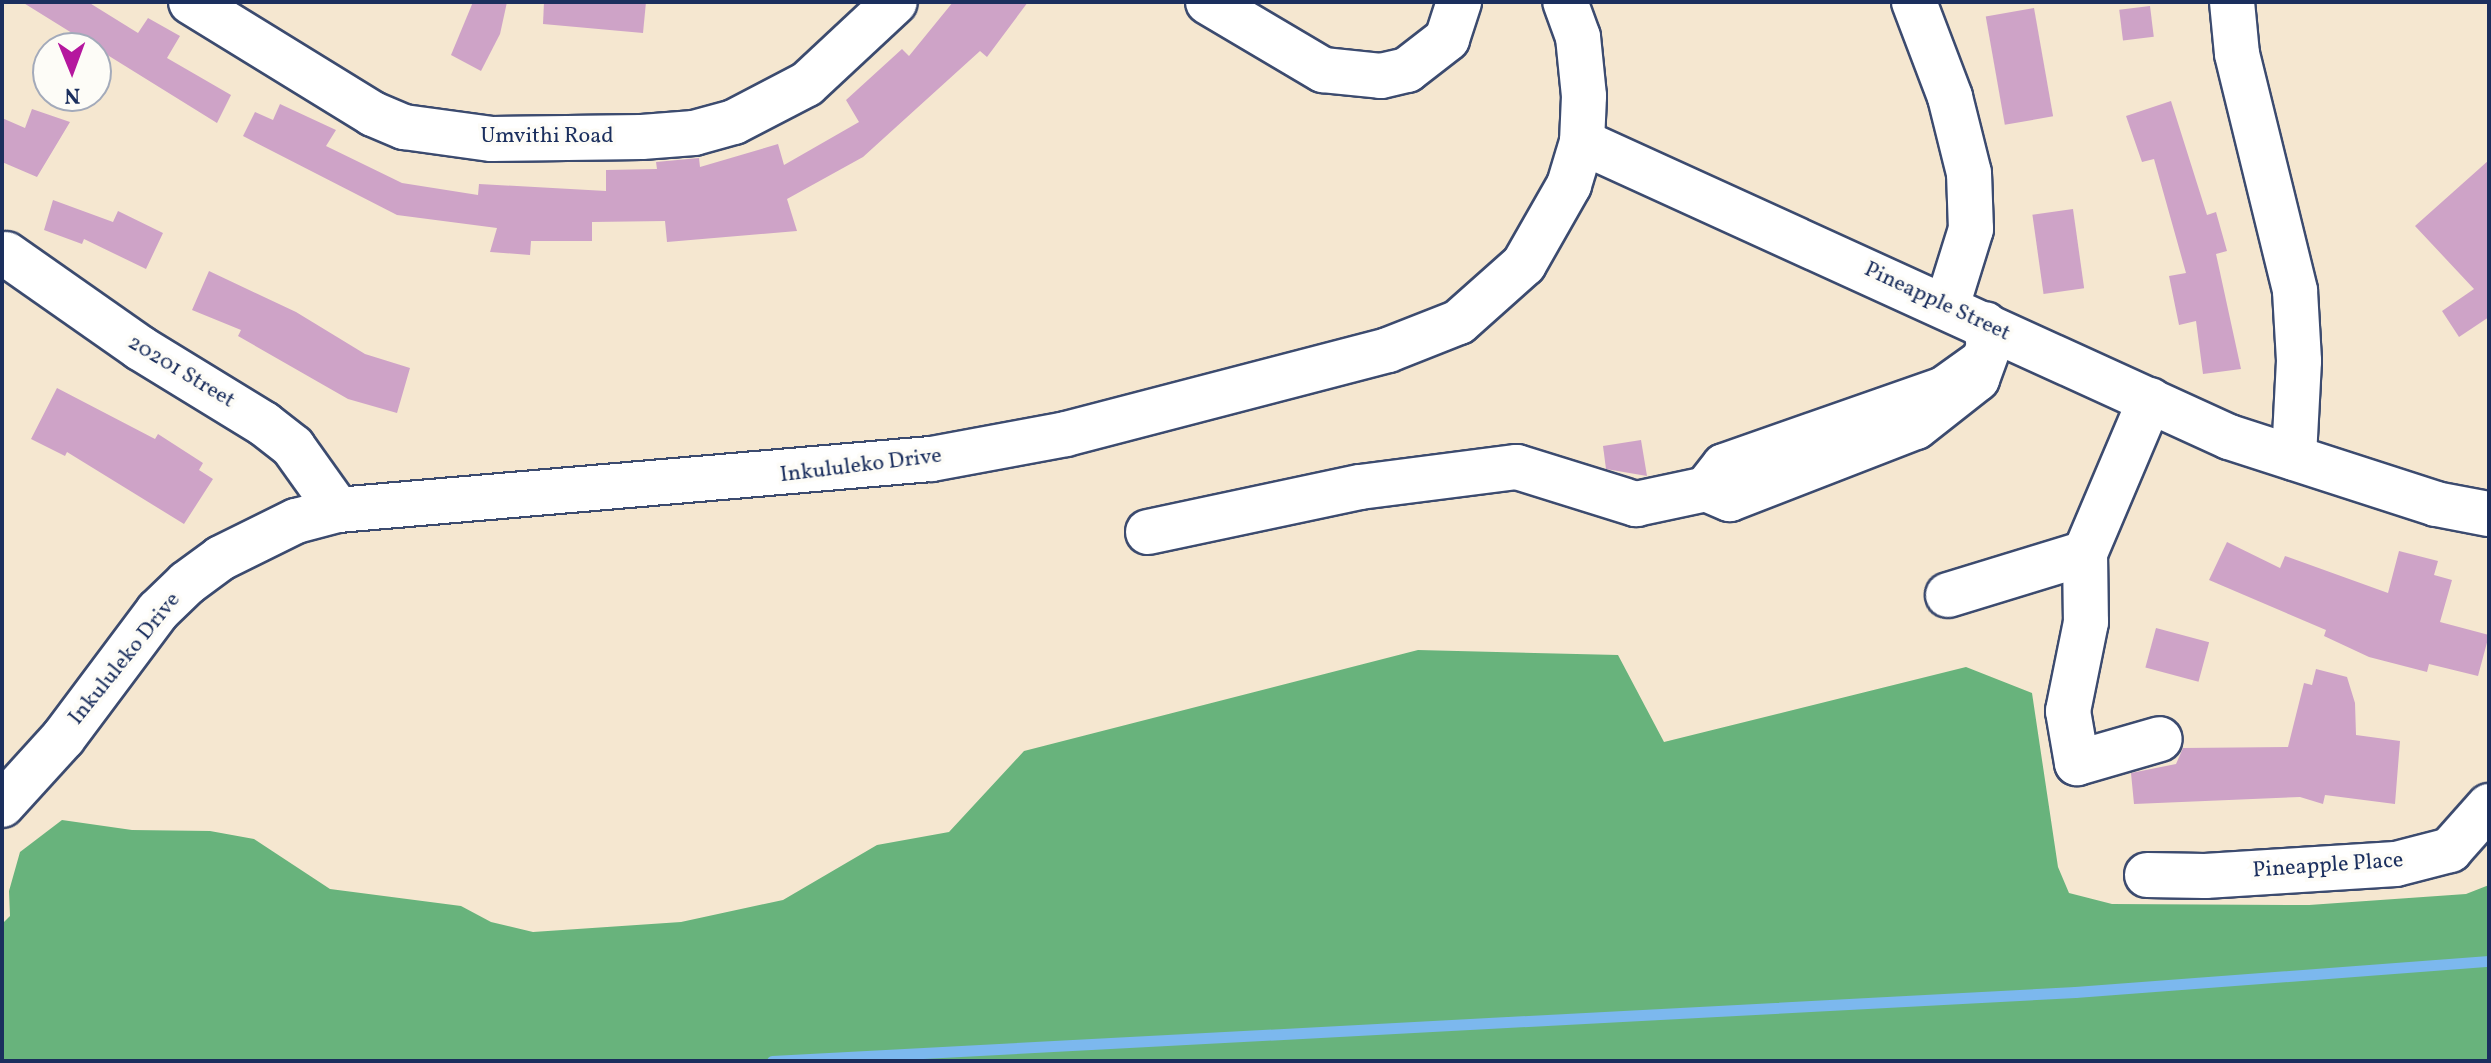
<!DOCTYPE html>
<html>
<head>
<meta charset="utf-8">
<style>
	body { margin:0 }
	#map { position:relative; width:2491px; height:1063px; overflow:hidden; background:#f5e7d0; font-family:Vollkorn,serif }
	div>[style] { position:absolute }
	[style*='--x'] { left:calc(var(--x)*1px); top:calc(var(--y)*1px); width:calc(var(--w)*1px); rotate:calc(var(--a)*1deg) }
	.forest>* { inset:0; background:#68b37c }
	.stream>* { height:11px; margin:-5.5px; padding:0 5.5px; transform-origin:5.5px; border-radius:5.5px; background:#7cb8ee }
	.building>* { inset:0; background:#cea3c7; transform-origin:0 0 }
	.roads { filter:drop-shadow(2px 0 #3c4b6f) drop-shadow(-2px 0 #3c4b6f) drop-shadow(0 2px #3c4b6f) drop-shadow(0 -2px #3c4b6f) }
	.street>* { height:44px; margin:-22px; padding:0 22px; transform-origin:22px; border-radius:22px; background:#fff }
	span { translate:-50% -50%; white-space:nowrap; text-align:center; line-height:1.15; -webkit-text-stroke:7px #fdfcf7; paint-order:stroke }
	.street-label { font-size:22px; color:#1b2f5e }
	.frame { position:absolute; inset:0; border:4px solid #1b2f5e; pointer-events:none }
	.north { position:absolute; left:32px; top:32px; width:80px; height:80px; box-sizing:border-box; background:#fdfcf7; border:2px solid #a3aaba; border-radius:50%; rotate:179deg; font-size:22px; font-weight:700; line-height:32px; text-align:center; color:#1b2f5e }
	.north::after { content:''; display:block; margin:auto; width:28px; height:36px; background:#b5179e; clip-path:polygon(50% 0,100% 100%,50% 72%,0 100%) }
</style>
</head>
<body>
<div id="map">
	<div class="forest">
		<div style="clip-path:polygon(1418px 650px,1618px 655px,1664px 742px,1966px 667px,2032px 693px,2058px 867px,2069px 893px,2112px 904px,2309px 905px,2466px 894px,2489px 885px,2489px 1061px,2px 1061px,2px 924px,10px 916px,9px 891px,20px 852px,62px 820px,132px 830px,210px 831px,254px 839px,330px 889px,461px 906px,491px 922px,533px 932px,681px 922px,783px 900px,877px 845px,949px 832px,1024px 751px)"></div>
	</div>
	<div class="stream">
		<div style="--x:772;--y:1061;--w:1305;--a:-3.03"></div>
		<div style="--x:2075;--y:992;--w:415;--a:-4.3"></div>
	</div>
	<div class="building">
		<div style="clip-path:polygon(22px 2px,88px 2px,138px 33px,148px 18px,180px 36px,167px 58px,231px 95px,217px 123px)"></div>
		<div style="clip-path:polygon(473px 2px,507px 2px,500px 34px,481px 71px,451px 55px)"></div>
		<div style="clip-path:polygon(544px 2px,646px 2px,643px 33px,543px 24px)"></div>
		<div style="clip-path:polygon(953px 2px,1028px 2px,987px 57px,980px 51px,863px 157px,787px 199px,797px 231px,667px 242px,665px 221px,592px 222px,592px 241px,531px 241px,530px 255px,490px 252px,497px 228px,397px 215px,243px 136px,255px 112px,273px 120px,280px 104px,336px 130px,326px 146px,402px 183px,478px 195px,479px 184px,606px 191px,606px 170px,657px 169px,656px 162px,699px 158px,700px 167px,778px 144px,784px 165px,859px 122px,846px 100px,902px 49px,909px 56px)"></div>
		<div style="left:2150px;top:6px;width:31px;height:31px;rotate:83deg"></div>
		<div style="left:2034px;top:8px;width:110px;height:49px;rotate:80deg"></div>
		<div style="clip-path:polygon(2171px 101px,2207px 215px,2216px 212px,2227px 251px,2216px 254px,2241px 369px,2203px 374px,2196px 321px,2179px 325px,2169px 276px,2186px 273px,2154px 159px,2142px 162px,2126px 116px)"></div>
		<div style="clip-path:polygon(32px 109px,70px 122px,37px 177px,2px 162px,2px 118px,25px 128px)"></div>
		<div style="clip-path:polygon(2489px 160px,2489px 317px,2459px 337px,2442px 311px,2474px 289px,2415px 226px)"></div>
		<div style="clip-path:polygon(53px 200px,113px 222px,118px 211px,163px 233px,146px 269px,84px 239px,82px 244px,44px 230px)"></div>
		<div style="left:2073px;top:209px;width:80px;height:41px;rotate:82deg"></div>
		<div style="clip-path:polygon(209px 271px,296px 312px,365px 354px,410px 368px,397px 413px,348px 399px,238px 336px,241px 330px,192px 310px)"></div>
		<div style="clip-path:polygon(57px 388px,155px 439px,158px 434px,203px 463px,199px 470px,213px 479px,184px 524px,67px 452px,65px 456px,31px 439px)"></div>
		<div style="clip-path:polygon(1641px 440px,1647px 476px,1606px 469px,1603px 446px)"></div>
		<div style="clip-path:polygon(2227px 542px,2280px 568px,2285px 556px,2388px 593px,2399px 551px,2438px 561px,2434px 575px,2452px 580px,2440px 622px,2489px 635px,2478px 676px,2429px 664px,2427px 672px,2369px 657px,2324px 636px,2326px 630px,2209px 580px)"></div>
		<div style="left:2156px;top:628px;width:55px;height:41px;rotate:15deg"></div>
		<div style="clip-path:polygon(2316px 669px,2347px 677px,2355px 703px,2356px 735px,2400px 741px,2395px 804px,2325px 795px,2323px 804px,2300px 797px,2134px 804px,2131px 773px,2176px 764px,2183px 748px,2288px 747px,2304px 683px,2312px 685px)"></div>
	</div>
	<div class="roads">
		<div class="street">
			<div style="--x:191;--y:2;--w:214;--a:31.6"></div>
			<div style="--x:373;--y:114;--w:34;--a:23"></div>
			<div style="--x:404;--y:127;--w:89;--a:7.8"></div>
			<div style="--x:492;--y:139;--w:150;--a:-0.8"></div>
			<div style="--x:642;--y:137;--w:52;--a:-4.4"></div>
			<div style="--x:694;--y:133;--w:41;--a:-15.4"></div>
			<div style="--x:734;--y:122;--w:82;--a:-27.5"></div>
			<div style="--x:807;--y:84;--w:120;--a:-43"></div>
			<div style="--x:1208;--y:2;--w:134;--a:30.6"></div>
			<div style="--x:1323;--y:70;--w:58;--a:5.9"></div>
			<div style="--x:1381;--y:76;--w:27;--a:-13"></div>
			<div style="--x:1407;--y:70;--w:51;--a:-37.8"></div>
			<div style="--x:1447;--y:39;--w:39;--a:-72"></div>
			<div style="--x:1914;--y:2;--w:102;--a:69.2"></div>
			<div style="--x:1950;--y:97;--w:78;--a:76"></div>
			<div style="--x:1969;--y:173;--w:56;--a:88"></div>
			<div style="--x:1971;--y:229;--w:81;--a:107.3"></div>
			<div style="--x:2232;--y:2;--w:52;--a:84.5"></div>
			<div style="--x:2237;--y:54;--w:244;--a:76.2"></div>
			<div style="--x:2295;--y:291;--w:70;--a:86.7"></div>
			<div style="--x:2299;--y:361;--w:97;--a:93"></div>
			<div style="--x:1582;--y:142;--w:711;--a:24.51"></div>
			<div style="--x:2229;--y:437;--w:218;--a:17.9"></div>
			<div style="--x:2436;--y:504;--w:54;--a:10.7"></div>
			<div style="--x:6;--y:254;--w:164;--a:35"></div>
			<div style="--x:140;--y:348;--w:145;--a:31.5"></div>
			<div style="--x:264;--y:424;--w:37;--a:38"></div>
			<div style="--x:293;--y:447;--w:77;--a:54.5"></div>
			<div style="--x:1979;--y:364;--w:43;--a:144.5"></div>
			<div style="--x:1944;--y:389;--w:233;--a:160.7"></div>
			<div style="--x:1724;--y:466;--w:29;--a:128"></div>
			<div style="--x:1706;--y:489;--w:26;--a:23"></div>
			<div style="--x:1730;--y:499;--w:199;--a:-21.2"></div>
			<div style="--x:1916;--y:427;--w:78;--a:-38.2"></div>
			<div style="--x:1977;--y:379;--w:35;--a:-70"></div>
			<div style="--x:1989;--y:346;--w:22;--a:-100"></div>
			<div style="--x:2150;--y:400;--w:166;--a:113"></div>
			<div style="--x:2085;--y:553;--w:69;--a:89.2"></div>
			<div style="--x:2086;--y:622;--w:91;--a:101.4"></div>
			<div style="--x:2068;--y:711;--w:53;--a:80.2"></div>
			<div style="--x:2077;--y:763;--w:86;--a:-16.1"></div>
			<div style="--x:1148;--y:532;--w:217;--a:-12"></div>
			<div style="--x:1360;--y:487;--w:158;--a:-7.3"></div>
			<div style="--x:1517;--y:467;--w:125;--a:17.3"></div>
			<div style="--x:1636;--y:504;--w:72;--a:-12.1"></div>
			<div style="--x:1948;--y:595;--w:143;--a:-17"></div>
			<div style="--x:2;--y:805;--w:91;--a:-47.7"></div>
			<div style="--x:63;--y:738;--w:159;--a:-53.2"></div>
			<div style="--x:158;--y:611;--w:40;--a:-44"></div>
			<div style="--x:187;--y:583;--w:42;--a:-36.3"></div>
			<div style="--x:221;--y:558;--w:84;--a:-26.3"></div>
			<div style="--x:296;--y:521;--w:43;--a:-14.7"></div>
			<div style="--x:338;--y:510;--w:595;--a:-4.92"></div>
			<div style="--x:931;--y:459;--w:137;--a:-10.5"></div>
			<div style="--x:1066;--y:434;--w:333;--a:-14.6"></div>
			<div style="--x:1388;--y:350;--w:76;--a:-21.5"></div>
			<div style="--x:1459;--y:322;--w:87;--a:-41.7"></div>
			<div style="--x:1524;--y:264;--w:91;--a:-60.3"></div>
			<div style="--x:1569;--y:185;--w:45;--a:-73.2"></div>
			<div style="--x:1582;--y:142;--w:46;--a:-87.5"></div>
			<div style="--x:1584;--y:96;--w:59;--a:-95.8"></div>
			<div style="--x:1578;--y:37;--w:37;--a:-110"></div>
			<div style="--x:2147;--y:875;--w:58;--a:1"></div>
			<div style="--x:2205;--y:876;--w:191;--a:-3.6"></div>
			<div style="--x:2396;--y:864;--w:56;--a:-14.5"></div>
			<div style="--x:2450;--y:850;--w:59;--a:-48.4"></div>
		</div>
	</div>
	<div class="street-label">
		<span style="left:547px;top:137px">Umvithi Road</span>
		<span style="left:1937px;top:302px;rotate:25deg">Pineapple Street</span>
		<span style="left:181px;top:372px;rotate:31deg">20201 Street</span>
		<span style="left:861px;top:466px;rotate:-7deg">Inkululeko Drive</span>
		<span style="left:125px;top:659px;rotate:-51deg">Inkululeko Drive</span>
		<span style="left:2328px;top:866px;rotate:-4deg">Pineapple Place</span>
	</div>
	<div class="frame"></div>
	<div class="north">N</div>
</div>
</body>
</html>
